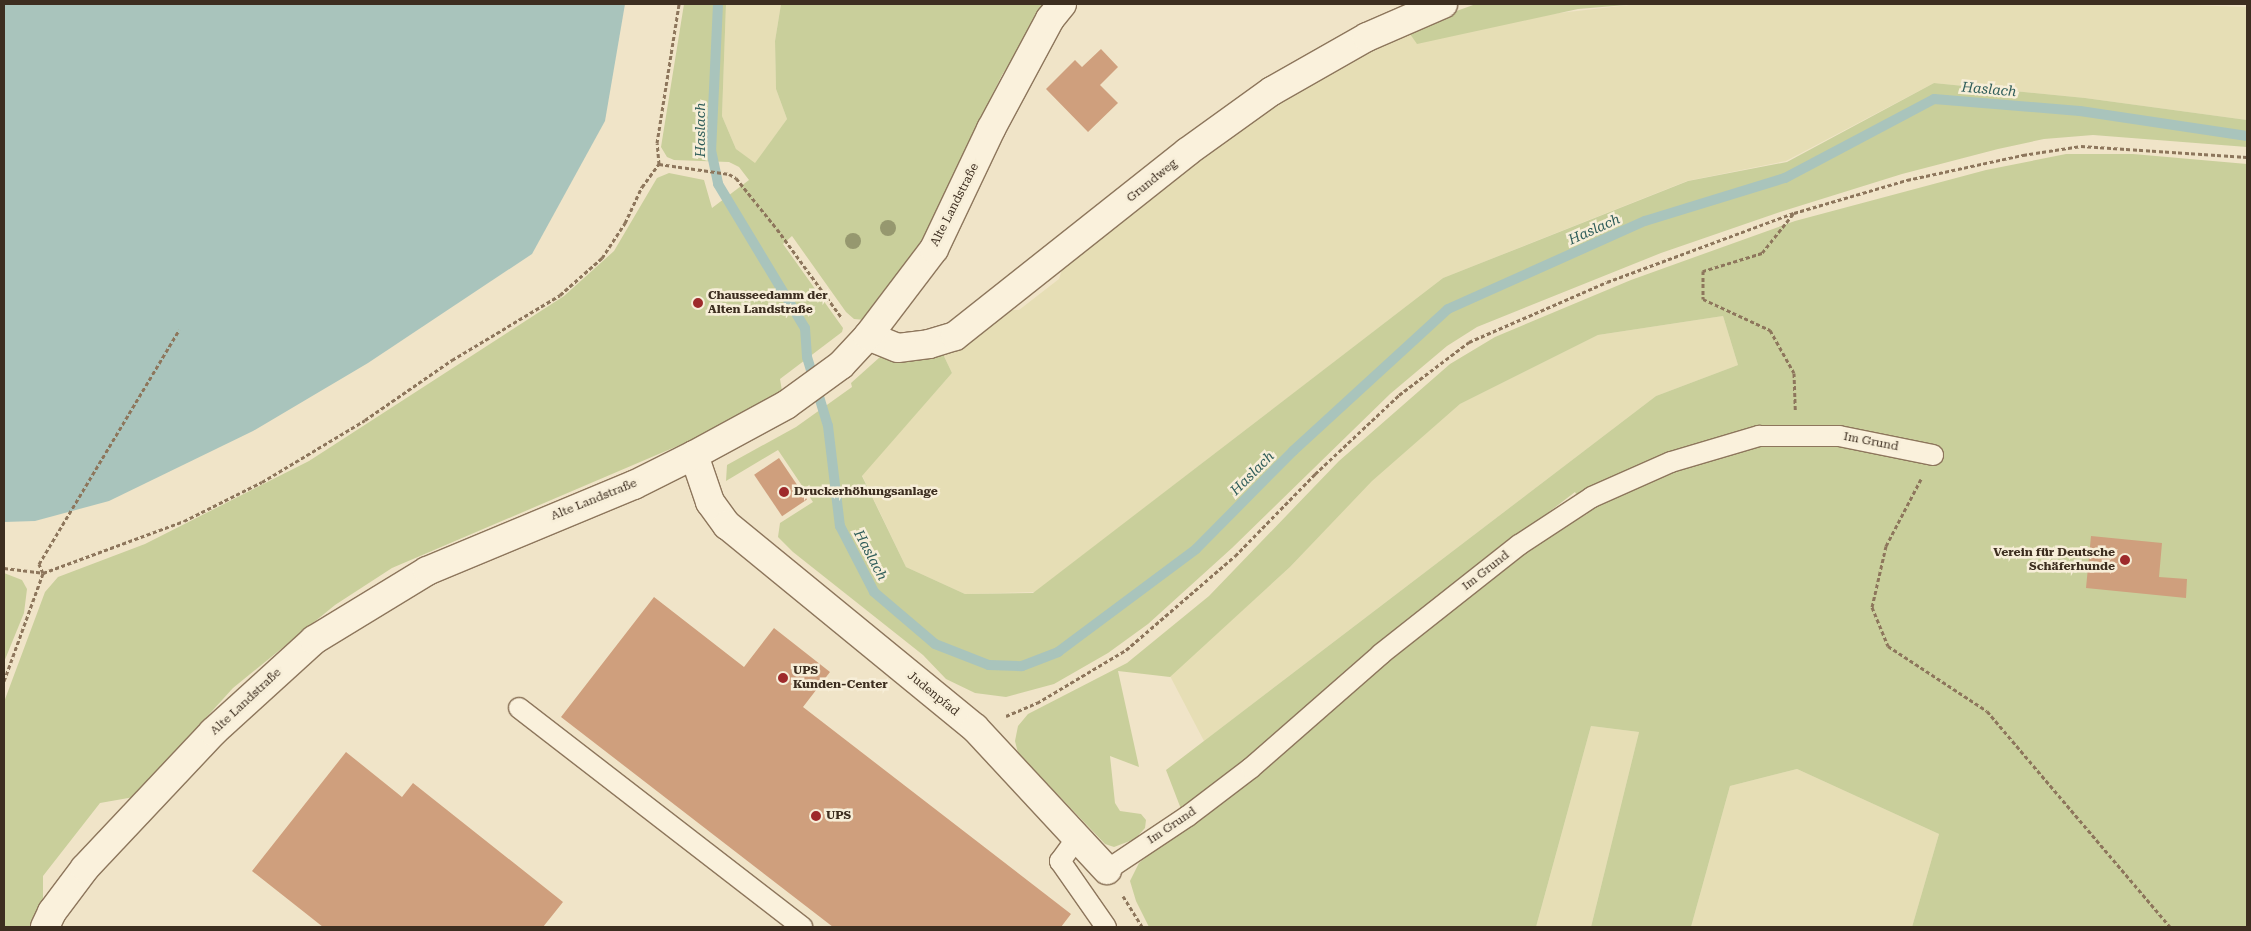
<!DOCTYPE html>
<html>
<head>
<meta charset="utf-8">
<style>
	body { margin:0 }
	#map { position:relative; width:2251px; height:931px; overflow:hidden; background:#f0e4c8; font-family:"Roboto Serif",serif }
	div>[style] { position:absolute }
	[style*='--x'] { left:calc(var(--x)*1px); top:calc(var(--y)*1px); width:calc(var(--w)*1px); rotate:calc(var(--a)*1deg) }
	.farmland>* { inset:0; background:#e6deb5 }
	.green>* { inset:0; background:#c9cf9b }
	.water>* { inset:0; background:#a9c4bc }
	.stream>* { height:10px; margin:-5px; padding:0 5px; transform-origin:5px; border-radius:5px; background:#a9c4bc }
	.building>* { inset:0; background:#cf9f7d; transform-origin:0 0 }
	.path>* { height:3px; margin-top:-1.5px; transform-origin:0; background:repeating-linear-gradient(90deg,#8d765c 0 4px,transparent 0 6.5px) }
	.roads { filter:drop-shadow(1px 0 #8d765c) drop-shadow(-1px 0 #8d765c) drop-shadow(0 1px #8d765c) drop-shadow(0 -1px #8d765c) }
	.service>* { height:20px; margin:-10px; padding:0 10px; transform-origin:10px; border-radius:10px; background:#faf1dc }
	.minor>* { height:28px; margin:-14px; padding:0 14px; transform-origin:14px; border-radius:14px; background:#faf1dc }
	.trees>* { width:16px; height:16px; margin:-8px; border-radius:50%; background:#96986f }
	.dots>* { width:14px; height:14px; translate:-50% -50%; box-sizing:border-box; border:2px solid #f7eed8; border-radius:50% }
	span { translate:-50% -50%; white-space:nowrap; text-align:center; line-height:1.15; -webkit-text-stroke:5px #f7eed8; paint-order:stroke }
	.street-label { font-size:12px; color:#3d2e20 }
	.poi-label { font-size:12px; color:#3d2e20; font-weight:700 }
	.left { translate:0 -50%; text-align:left }
	.right { translate:-100% -50%; text-align:right }
	.water-label { font-size:14px; color:#2f5d5a; font-style:italic }
	.frame { position:absolute; inset:0; border:5px solid #3d2e20; pointer-events:none }
</style>
</head>
<body>
<div id="map">
	<div class="farmland">
		<div style="clip-path:polygon(726px 4px,781px 4px,775px 41px,776px 89px,787px 119px,755px 164px,736px 149px,722px 116px)"></div>
		<div style="clip-path:polygon(1638px 4px,2156px 4px,2247px 7px,2247px 120px,2085px 98px,1934px 83px,1786px 161px,1687px 181px,1443px 278px,1035px 592px,965px 594px,906px 567px,862px 475px,952px 373px,942px 352px,1008px 310px,1019px 310px,1059px 279px,1064px 263px,1280px 97px,1399px 31px)"></div>
		<div style="clip-path:polygon(1723px 316px,1738px 365px,1656px 396px,1204px 741px,1170px 676px,1290px 567px,1372px 480px,1460px 404px,1598px 335px)"></div>
		<div style="clip-path:polygon(1591px 726px,1639px 732px,1591px 927px,1536px 927px)"></div>
		<div style="clip-path:polygon(1797px 769px,1939px 834px,1912px 927px,1691px 927px,1730px 786px)"></div>
	</div>
	<div class="green">
		<div style="clip-path:polygon(684px 4px,726px 4px,722px 116px,736px 149px,755px 163px,787px 119px,776px 89px,775px 41px,781px 4px,1048px 4px,1002px 75px,912px 260px,865px 320px,854px 319px,846px 312px,792px 236px,783px 244px,843px 328px,842px 332px,780px 379px,782px 391px,715px 430px,392px 568px,335px 605px,233px 688px,134px 797px,100px 803px,43px 876px,43px 914px,36px 927px,4px 927px,4px 702px,45px 592px,58px 577px,145px 544px,309px 461px,564px 296px,614px 251px,657px 178px,669px 173px,704px 180px,712px 208px,749px 180px,739px 167px,729px 162px,674px 160px,667px 157px,661px 147px)"></div>
		<div style="clip-path:polygon(1476px 4px,1638px 4px,1578px 9px,1417px 44px,1410px 34px,1409px 28px)"></div>
		<div style="clip-path:polygon(1934px 83px,2085px 98px,2247px 120px,2247px 147px,2093px 135px,2044px 139px,1998px 149px,1902px 174px,1780px 212px,1661px 253px,1477px 327px,1447px 346px,1390px 394px,1232px 548px,1148px 624px,1108px 653px,1054px 684px,1006px 697px,975px 693px,946px 679px,923px 655px,793px 552px,778px 537px,780px 523px,813px 502px,778px 450px,726px 481px,727px 465px,796px 427px,852px 387px,851px 383px,880px 357px,942px 352px,952px 373px,862px 476px,906px 567px,965px 594px,1033px 593px,1443px 278px,1688px 181px,1787px 162px)"></div>
		<div style="clip-path:polygon(2066px 154px,2133px 154px,2247px 164px,2247px 927px,1912px 927px,1939px 834px,1797px 769px,1730px 786px,1691px 927px,1591px 927px,1639px 732px,1591px 726px,1536px 927px,1149px 927px,1136px 901px,1130px 881px,1139px 863px,1408px 642px,1549px 535px,1587px 514px,1575px 492px,1480px 565px,1245px 763px,1181px 809px,1166px 770px,1656px 396px,1738px 365px,1723px 316px,1598px 335px,1460px 404px,1372px 481px,1290px 567px,1170px 677px,1118px 671px,1139px 767px,1110px 756px,1115px 803px,1120px 811px,1141px 814px,1146px 820px,1145px 828px,1135px 839px,1114px 847px,1105px 844px,1018px 753px,1015px 741px,1018px 726px,1028px 714px,1127px 663px,1209px 596px,1339px 461px,1450px 364px,1495px 337px,1631px 280px,1795px 221px,1986px 170px)"></div>
		<div style="clip-path:polygon(4px 573px,22px 580px,27px 589px,24px 613px,4px 662px)"></div>
	</div>
	<div class="water">
		<div style="clip-path:polygon(4px 4px,625px 4px,605px 121px,532px 254px,368px 363px,253px 431px,109px 501px,35px 521px,4px 522px)"></div>
	</div>
	<div class="stream">
		<div style="--x:718;--y:4;--w:146;--a:92.7"></div>
		<div style="--x:711;--y:150;--w:35;--a:78"></div>
		<div style="--x:718;--y:184;--w:168;--a:58.9"></div>
		<div style="--x:805;--y:328;--w:29;--a:86"></div>
		<div style="--x:807;--y:357;--w:72;--a:73.1"></div>
		<div style="--x:828;--y:426;--w:101;--a:83.2"></div>
		<div style="--x:840;--y:526;--w:74;--a:62.7"></div>
		<div style="--x:874;--y:592;--w:80;--a:40.4"></div>
		<div style="--x:935;--y:644;--w:58;--a:21.3"></div>
		<div style="--x:989;--y:665;--w:33;--a:2"></div>
		<div style="--x:1022;--y:666;--w:39;--a:-21"></div>
		<div style="--x:1058;--y:652;--w:172;--a:-36.7"></div>
		<div style="--x:1196;--y:549;--w:138;--a:-45.3"></div>
		<div style="--x:1293;--y:451;--w:210;--a:-42.5"></div>
		<div style="--x:1448;--y:309;--w:216;--a:-24.1"></div>
		<div style="--x:1645;--y:221;--w:146;--a:-17.1"></div>
		<div style="--x:1785;--y:178;--w:169;--a:-27.9"></div>
		<div style="--x:1934;--y:99;--w:146;--a:4.7"></div>
		<div style="--x:2080;--y:111;--w:169;--a:8.5"></div>
	</div>
	<div class="building">
		<div style="clip-path:polygon(1101px 49px,1118px 67px,1100px 85px,1118px 103px,1088px 132px,1046px 89px,1075px 60px,1082px 67px)"></div>
		<div style="left:779px;top:458px;width:50px;height:30px;rotate:56deg"></div>
		<div style="clip-path:polygon(2091px 536px,2162px 543px,2159px 577px,2187px 579px,2186px 598px,2086px 588px)"></div>
		<div style="clip-path:polygon(654px 597px,744px 667px,774px 628px,830px 672px,803px 707px,1071px 914px,1061px 927px,833px 927px,561px 717px)"></div>
		<div style="clip-path:polygon(346px 752px,402px 797px,413px 783px,563px 902px,543px 927px,323px 927px,252px 871px)"></div>
	</div>
	<div class="path">
		<div style="--x:659;--y:164;--w:71;--a:8.1"></div>
		<div style="--x:729;--y:174;--w:8;--a:30"></div>
		<div style="--x:736;--y:178;--w:65;--a:51.2"></div>
		<div style="--x:777;--y:229;--w:110;--a:53.9"></div>
		<div style="--x:659;--y:164;--w:21;--a:-95"></div>
		<div style="--x:657;--y:143;--w:141;--a:-81"></div>
		<div style="--x:1793;--y:214;--w:50;--a:128.5"></div>
		<div style="--x:1762;--y:253;--w:62;--a:163"></div>
		<div style="--x:1703;--y:271;--w:28;--a:90"></div>
		<div style="--x:1703;--y:299;--w:74;--a:24.8"></div>
		<div style="--x:1770;--y:330;--w:49;--a:60.8"></div>
		<div style="--x:1794;--y:373;--w:37;--a:88"></div>
		<div style="--x:1921;--y:479;--w:76;--a:117.6"></div>
		<div style="--x:1886;--y:546;--w:63;--a:102.9"></div>
		<div style="--x:1872;--y:607;--w:42;--a:67.7"></div>
		<div style="--x:1888;--y:646;--w:118;--a:33.3"></div>
		<div style="--x:1987;--y:711;--w:283;--a:49.7"></div>
		<div style="--x:4;--y:568;--w:39;--a:7"></div>
		<div style="--x:43;--y:573;--w:150;--a:-20.2"></div>
		<div style="--x:184;--y:521;--w:87;--a:-26.6"></div>
		<div style="--x:262;--y:482;--w:120;--a:-31"></div>
		<div style="--x:365;--y:420;--w:106;--a:-34.6"></div>
		<div style="--x:452;--y:360;--w:126;--a:-31"></div>
		<div style="--x:560;--y:295;--w:56;--a:-41.4"></div>
		<div style="--x:602;--y:258;--w:42;--a:-56.7"></div>
		<div style="--x:625;--y:223;--w:40;--a:-65"></div>
		<div style="--x:642;--y:187;--w:29;--a:-54"></div>
		<div style="--x:4;--y:681;--w:115;--a:-70.1"></div>
		<div style="--x:43;--y:573;--w:10;--a:-114"></div>
		<div style="--x:39;--y:564;--w:273;--a:-59.1"></div>
		<div style="--x:1006;--y:716;--w:34;--a:-23"></div>
		<div style="--x:1037;--y:703;--w:104;--a:-30.8"></div>
		<div style="--x:1126;--y:650;--w:144;--a:-40.8"></div>
		<div style="--x:1235;--y:556;--w:115;--a:-45.7"></div>
		<div style="--x:1315;--y:474;--w:115;--a:-43.2"></div>
		<div style="--x:1399;--y:395;--w:88;--a:-37.1"></div>
		<div style="--x:1469;--y:342;--w:150;--a:-23.5"></div>
		<div style="--x:1607;--y:282;--w:199;--a:-20.3"></div>
		<div style="--x:1794;--y:213;--w:118;--a:-16.3"></div>
		<div style="--x:1907;--y:180;--w:119;--a:-12.2"></div>
		<div style="--x:2023;--y:155;--w:59;--a:-8.8"></div>
		<div style="--x:2081;--y:146;--w:166;--a:3.8"></div>
		<div style="--x:1123;--y:896;--w:36;--a:58"></div>
	</div>
	<div class="roads">
		<div class="service">
			<div style="--x:519;--y:708;--w:358;--a:37.7"></div>
			<div style="--x:1077;--y:838;--w:29;--a:126"></div>
			<div style="--x:1060;--y:861;--w:80;--a:55.1"></div>
			<div style="--x:1107;--y:870;--w:97;--a:-33.7"></div>
			<div style="--x:1188;--y:816;--w:79;--a:-37.3"></div>
			<div style="--x:1251;--y:768;--w:173;--a:-41.2"></div>
			<div style="--x:1381;--y:654;--w:176;--a:-38.3"></div>
			<div style="--x:1519;--y:545;--w:87;--a:-33.3"></div>
			<div style="--x:1592;--y:497;--w:86;--a:-23.9"></div>
			<div style="--x:1671;--y:462;--w:92;--a:-16.5"></div>
			<div style="--x:1759;--y:436;--w:80;--a:0"></div>
			<div style="--x:1839;--y:436;--w:96;--a:11.4"></div>
		</div>
		<div class="minor">
			<div style="--x:868;--y:336;--w:32;--a:22"></div>
			<div style="--x:898;--y:348;--w:31;--a:-7"></div>
			<div style="--x:929;--y:344;--w:27;--a:-17"></div>
			<div style="--x:955;--y:336;--w:296;--a:-38.4"></div>
			<div style="--x:1187;--y:152;--w:105;--a:-35.7"></div>
			<div style="--x:1272;--y:91;--w:109;--a:-29.6"></div>
			<div style="--x:1367;--y:37;--w:83;--a:-23.5"></div>
			<div style="--x:694;--y:455;--w:50;--a:71.2"></div>
			<div style="--x:710;--y:502;--w:29;--a:54"></div>
			<div style="--x:727;--y:525;--w:320;--a:39.3"></div>
			<div style="--x:975;--y:728;--w:194;--a:47.1"></div>
			<div style="--x:45;--y:927;--w:17;--a:-65"></div>
			<div style="--x:52;--y:912;--w:55;--a:-53.1"></div>
			<div style="--x:85;--y:868;--w:187;--a:-46.7"></div>
			<div style="--x:213;--y:732;--w:137;--a:-42.3"></div>
			<div style="--x:314;--y:640;--w:132;--a:-31.4"></div>
			<div style="--x:427;--y:571;--w:224;--a:-22.6"></div>
			<div style="--x:634;--y:485;--w:67;--a:-26.6"></div>
			<div style="--x:694;--y:455;--w:105;--a:-28.5"></div>
			<div style="--x:786;--y:405;--w:68;--a:-36"></div>
			<div style="--x:841;--y:365;--w:40;--a:-47"></div>
			<div style="--x:868;--y:336;--w:109;--a:-52.8"></div>
			<div style="--x:934;--y:249;--w:133;--a:-64.6"></div>
			<div style="--x:991;--y:129;--w:125;--a:-61.8"></div>
			<div style="--x:1050;--y:19;--w:19;--a:-51"></div>
		</div>
	</div>
	<div class="trees">
		<div style="left:888px;top:228px"></div>
		<div style="left:853px;top:241px"></div>
	</div>
	<div class="dots">
		<div style="left:698px;top:303px;background:#9e2a2b"></div>
		<div style="left:784px;top:492px;background:#9e2a2b"></div>
		<div style="left:2125px;top:560px;background:#9e2a2b"></div>
		<div style="left:783px;top:678px;background:#9e2a2b"></div>
		<div style="left:816px;top:816px;background:#9e2a2b"></div>
	</div>
	<div class="street-label">
		<span style="left:1152px;top:181px;rotate:-39deg">Grundweg</span>
		<span style="left:955px;top:205px;rotate:-63deg">Alte Landstraße</span>
		<span style="left:1871px;top:442px;rotate:11deg">Im Grund</span>
		<span style="left:594px;top:500px;rotate:-22deg">Alte Landstraße</span>
		<span style="left:1486px;top:571px;rotate:-38deg">Im Grund</span>
		<span style="left:933px;top:694px;rotate:39deg">Judenpfad</span>
		<span style="left:246px;top:702px;rotate:-43deg">Alte Landstraße</span>
		<span style="left:1172px;top:826px;rotate:-34deg">Im Grund</span>
	</div>
	<div class="poi-label">
		<span class="left" style="left:708px;top:303px">Chausseedamm der<br>Alten Landstraße</span>
		<span class="left" style="left:794px;top:492px">Druckerhöhungsanlage</span>
		<span class="right" style="left:2115px;top:560px">Verein für Deutsche<br>Schäferhunde</span>
		<span class="left" style="left:793px;top:678px">UPS<br>Kunden-Center</span>
		<span class="left" style="left:826px;top:816px">UPS</span>
	</div>
	<div class="water-label">
		<span style="left:1989px;top:89px;rotate:5deg">Haslach</span>
		<span style="left:700px;top:130px;rotate:-90deg">Haslach</span>
		<span style="left:1594px;top:229px;rotate:-24deg">Haslach</span>
		<span style="left:1252px;top:473px;rotate:-45deg">Haslach</span>
		<span style="left:871px;top:555px;rotate:62deg">Haslach</span>
	</div>
	<div class="frame"></div>
</div>
</body>
</html>
